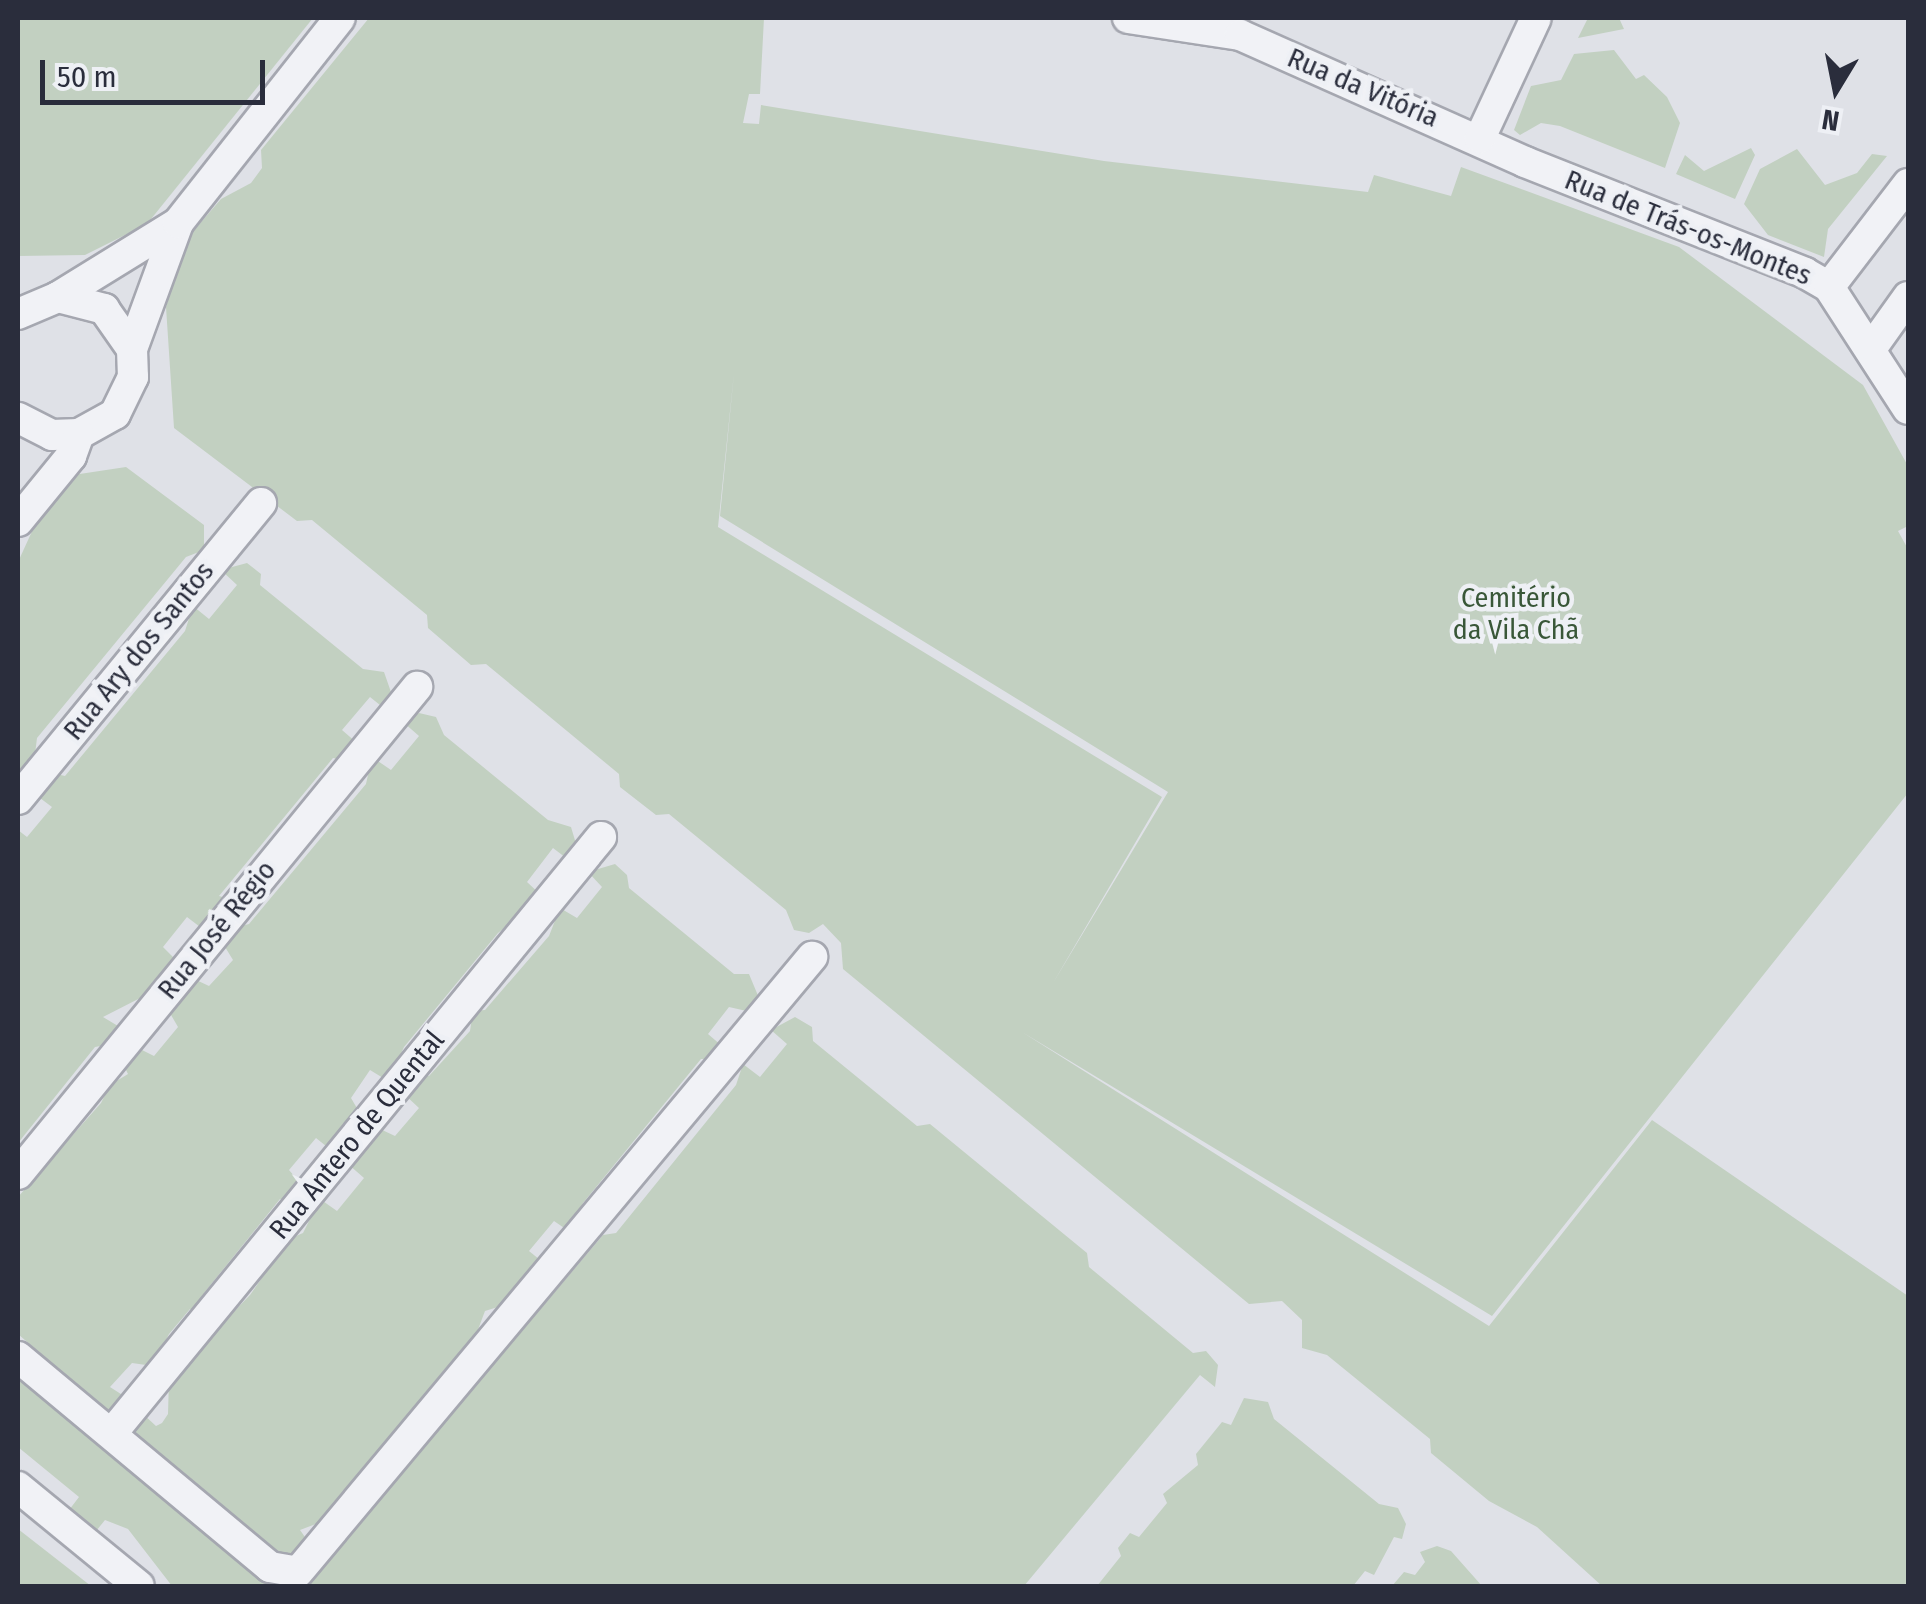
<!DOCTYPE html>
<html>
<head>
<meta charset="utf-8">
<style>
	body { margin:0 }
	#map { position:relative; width:1926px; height:1604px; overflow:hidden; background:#dfe1e7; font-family:"Fira Sans Condensed",sans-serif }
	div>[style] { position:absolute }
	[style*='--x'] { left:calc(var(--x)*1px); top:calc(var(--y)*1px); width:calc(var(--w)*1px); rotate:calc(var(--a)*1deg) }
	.green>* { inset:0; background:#c2d0c1 }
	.roads { filter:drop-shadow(2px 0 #a5a7b0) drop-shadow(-2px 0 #a5a7b0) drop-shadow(0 2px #a5a7b0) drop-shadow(0 -2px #a5a7b0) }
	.street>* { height:30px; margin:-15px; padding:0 15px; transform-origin:15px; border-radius:15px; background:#f1f2f6 }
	span { translate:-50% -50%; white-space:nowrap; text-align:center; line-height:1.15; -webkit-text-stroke:9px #eef0f5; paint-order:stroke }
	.street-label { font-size:28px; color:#2a2d3c }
	.park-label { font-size:28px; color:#395738 }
	.frame { position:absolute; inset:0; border:20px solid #2a2d3c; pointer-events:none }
	.north { position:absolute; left:1786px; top:40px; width:100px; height:100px; -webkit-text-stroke:8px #eef0f5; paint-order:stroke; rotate:190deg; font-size:28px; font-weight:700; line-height:40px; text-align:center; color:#2a2d3c }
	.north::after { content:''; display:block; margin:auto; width:35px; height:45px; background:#2a2d3c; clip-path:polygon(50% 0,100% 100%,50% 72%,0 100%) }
	.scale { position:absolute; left:40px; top:60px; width:225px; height:45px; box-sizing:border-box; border:5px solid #2a2d3c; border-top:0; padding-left:12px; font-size:30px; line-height:35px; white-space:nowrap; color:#2a2d3c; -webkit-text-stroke:8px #eef0f5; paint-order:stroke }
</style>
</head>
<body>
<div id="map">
	<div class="green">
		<div style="clip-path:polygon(18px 18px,313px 18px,147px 224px,85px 255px,18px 256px)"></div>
		<div style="clip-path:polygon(evenodd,369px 18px,764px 18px,760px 94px,749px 94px,743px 123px,759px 124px,761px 105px,1104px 161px,1368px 192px,1374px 175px,1451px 196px,1461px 167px,1679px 247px,1863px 385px,1908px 466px,1908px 526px,1898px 531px,1908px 549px,1908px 793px,1492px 1316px,1022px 1032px,1489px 1326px,1652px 1120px,1908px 1296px,1908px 1586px,1602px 1586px,1537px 1527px,1489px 1501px,1431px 1453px,1430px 1439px,1327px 1355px,1302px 1348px,1302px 1320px,1282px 1301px,1249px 1304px,843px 969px,841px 943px,823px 924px,809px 933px,794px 930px,786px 910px,669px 814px,656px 815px,620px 787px,619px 774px,486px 664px,471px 665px,428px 628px,427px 615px,312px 520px,297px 521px,174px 428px,166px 307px,184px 242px,221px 199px,251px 183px,262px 168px,261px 150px,369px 18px,734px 373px,720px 516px,1168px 792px,1053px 983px,1162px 797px,718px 527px,734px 373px)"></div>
		<div style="clip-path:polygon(1588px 18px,1619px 18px,1624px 29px,1578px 38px)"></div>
		<div style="clip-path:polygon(1614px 50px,1636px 79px,1644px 75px,1667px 97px,1680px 123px,1665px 168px,1560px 126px,1541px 123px,1520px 135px,1514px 130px,1531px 86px,1561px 80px,1574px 54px)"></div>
		<div style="clip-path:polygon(1751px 148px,1755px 155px,1735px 199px,1676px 174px,1685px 155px,1704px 171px)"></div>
		<div style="clip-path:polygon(1797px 149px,1825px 185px,1857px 173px,1872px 154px,1887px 156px,1828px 229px,1824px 257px,1768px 235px,1744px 204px,1760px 169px)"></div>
		<div style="clip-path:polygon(126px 467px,204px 525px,204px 550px,186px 557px,37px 738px,34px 762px,18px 778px,18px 562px,39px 516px,73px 475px)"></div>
		<div style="clip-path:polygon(247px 563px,261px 574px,260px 585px,363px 669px,384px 672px,392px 695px,385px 709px,370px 697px,342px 730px,357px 743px,343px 760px,333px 758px,219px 896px,226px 898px,204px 930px,187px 917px,163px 947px,177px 961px,148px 994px,103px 1017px,123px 1029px,111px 1044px,95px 1047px,18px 1143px,18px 830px,27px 837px,52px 807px,36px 795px,52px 773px,65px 776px,185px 631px,193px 606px,209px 619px,237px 585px,221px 570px)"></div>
		<div style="clip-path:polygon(419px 713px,436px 717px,444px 735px,548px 820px,571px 827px,577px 847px,570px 861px,553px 848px,527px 882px,542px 896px,498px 933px,404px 1047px,388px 1081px,370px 1070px,351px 1098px,361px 1115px,331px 1150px,316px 1138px,289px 1170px,301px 1184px,288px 1200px,280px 1199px,204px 1293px,209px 1299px,197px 1311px,190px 1309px,169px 1334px,153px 1366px,132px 1363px,110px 1387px,124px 1396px,111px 1415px,18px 1334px,18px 1197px,101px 1103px,110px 1085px,128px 1074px,122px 1062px,136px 1047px,154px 1056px,178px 1027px,167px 1008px,192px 978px,209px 986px,233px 960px,222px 942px,233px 928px,249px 924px,366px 784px,372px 757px,391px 770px,419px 736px,403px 722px)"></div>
		<div style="clip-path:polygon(615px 864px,627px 875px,629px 888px,734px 974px,749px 974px,759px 998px,751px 1012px,729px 1007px,708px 1034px,722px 1046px,712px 1059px,701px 1059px,583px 1203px,570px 1232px,554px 1221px,529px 1251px,545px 1264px,504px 1305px,485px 1311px,470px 1351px,445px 1369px,321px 1522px,300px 1530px,312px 1547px,281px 1561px,135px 1438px,135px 1428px,143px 1414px,156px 1426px,162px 1423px,168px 1414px,169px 1379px,250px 1295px,289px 1239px,303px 1233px,320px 1199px,337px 1211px,364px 1178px,348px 1164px,378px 1128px,395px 1136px,419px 1108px,404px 1094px,418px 1074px,429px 1076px,470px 1031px,473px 1011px,485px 1010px,549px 936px,560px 908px,577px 918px,602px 887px,588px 872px)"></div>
		<div style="clip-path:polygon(795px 1017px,812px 1027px,813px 1041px,917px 1126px,930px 1124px,1087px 1253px,1089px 1267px,1193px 1353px,1206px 1351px,1218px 1365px,1215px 1387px,1200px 1375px,1024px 1586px,172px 1586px,128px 1529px,105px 1520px,92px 1536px,66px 1514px,79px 1497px,18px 1447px,18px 1379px,105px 1449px,309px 1582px,603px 1235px,616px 1233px,736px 1085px,743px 1064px,760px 1077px,787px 1044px,771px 1030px)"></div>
		<div style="clip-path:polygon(1244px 1398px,1268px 1402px,1274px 1419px,1379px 1504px,1398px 1508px,1406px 1524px,1402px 1539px,1394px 1537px,1374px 1575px,1365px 1571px,1353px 1586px,1097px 1586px,1121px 1556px,1118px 1548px,1130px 1533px,1139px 1537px,1167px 1503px,1163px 1494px,1198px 1465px,1196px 1454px,1222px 1422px,1231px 1425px)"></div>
		<div style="clip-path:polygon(18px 1529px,68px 1568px,91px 1586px,18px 1586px)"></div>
		<div style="clip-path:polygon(1437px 1546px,1451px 1551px,1482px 1586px,1392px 1586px,1404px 1572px,1415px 1575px,1425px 1562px,1420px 1552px)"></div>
	</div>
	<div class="roads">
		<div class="street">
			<div style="--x:1128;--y:18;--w:113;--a:8.6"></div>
			<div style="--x:1240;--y:35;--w:312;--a:24"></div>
			<div style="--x:1525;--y:162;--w:301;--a:21.6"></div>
			<div style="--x:1805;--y:273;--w:28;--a:30"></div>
			<div style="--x:1829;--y:287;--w:145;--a:57.1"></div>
			<div style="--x:1480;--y:138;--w:132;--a:-65"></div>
			<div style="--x:1829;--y:287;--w:130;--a:-52.5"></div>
			<div style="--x:58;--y:297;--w:141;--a:-31.7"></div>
			<div style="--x:18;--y:314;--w:43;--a:-23"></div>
			<div style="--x:58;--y:297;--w:48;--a:14.6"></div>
			<div style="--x:104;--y:309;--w:49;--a:55"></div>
			<div style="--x:132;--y:349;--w:28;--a:88"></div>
			<div style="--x:133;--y:377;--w:41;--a:115.9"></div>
			<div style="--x:115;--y:414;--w:41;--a:150.9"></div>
			<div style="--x:79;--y:434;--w:27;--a:178"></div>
			<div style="--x:52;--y:435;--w:38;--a:-153"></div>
			<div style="--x:1873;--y:346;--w:60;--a:-54.5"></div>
			<div style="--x:132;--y:349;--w:134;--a:-69.9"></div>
			<div style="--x:178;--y:223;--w:261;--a:-51.7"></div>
			<div style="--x:18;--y:521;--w:84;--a:-50.8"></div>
			<div style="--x:71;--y:456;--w:23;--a:-70"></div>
			<div style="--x:18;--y:799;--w:383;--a:-50.6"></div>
			<div style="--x:18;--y:1174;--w:630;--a:-50.67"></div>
			<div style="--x:18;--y:1357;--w:328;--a:39.8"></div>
			<div style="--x:270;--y:1567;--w:28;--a:10"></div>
			<div style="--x:298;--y:1572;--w:802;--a:-50.11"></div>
			<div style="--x:112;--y:1433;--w:771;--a:-50.63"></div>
			<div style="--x:18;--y:1487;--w:156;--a:39.3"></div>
		</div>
	</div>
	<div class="street-label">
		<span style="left:1363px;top:88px;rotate:23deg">Rua da Vitória</span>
		<span style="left:1688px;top:228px;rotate:22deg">Rua de Trás-os-Montes</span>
		<span style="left:139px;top:651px;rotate:-51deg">Rua Ary dos Santos</span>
		<span style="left:217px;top:930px;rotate:-51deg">Rua José Régio</span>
		<span style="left:357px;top:1135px;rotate:-51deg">Rua Antero de Quental</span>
	</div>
	<div class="park-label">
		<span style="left:1516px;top:614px">Cemitério<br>da Vila Chã</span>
	</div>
	<div class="frame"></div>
	<div class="north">N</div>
	<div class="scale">50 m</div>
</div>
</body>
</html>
